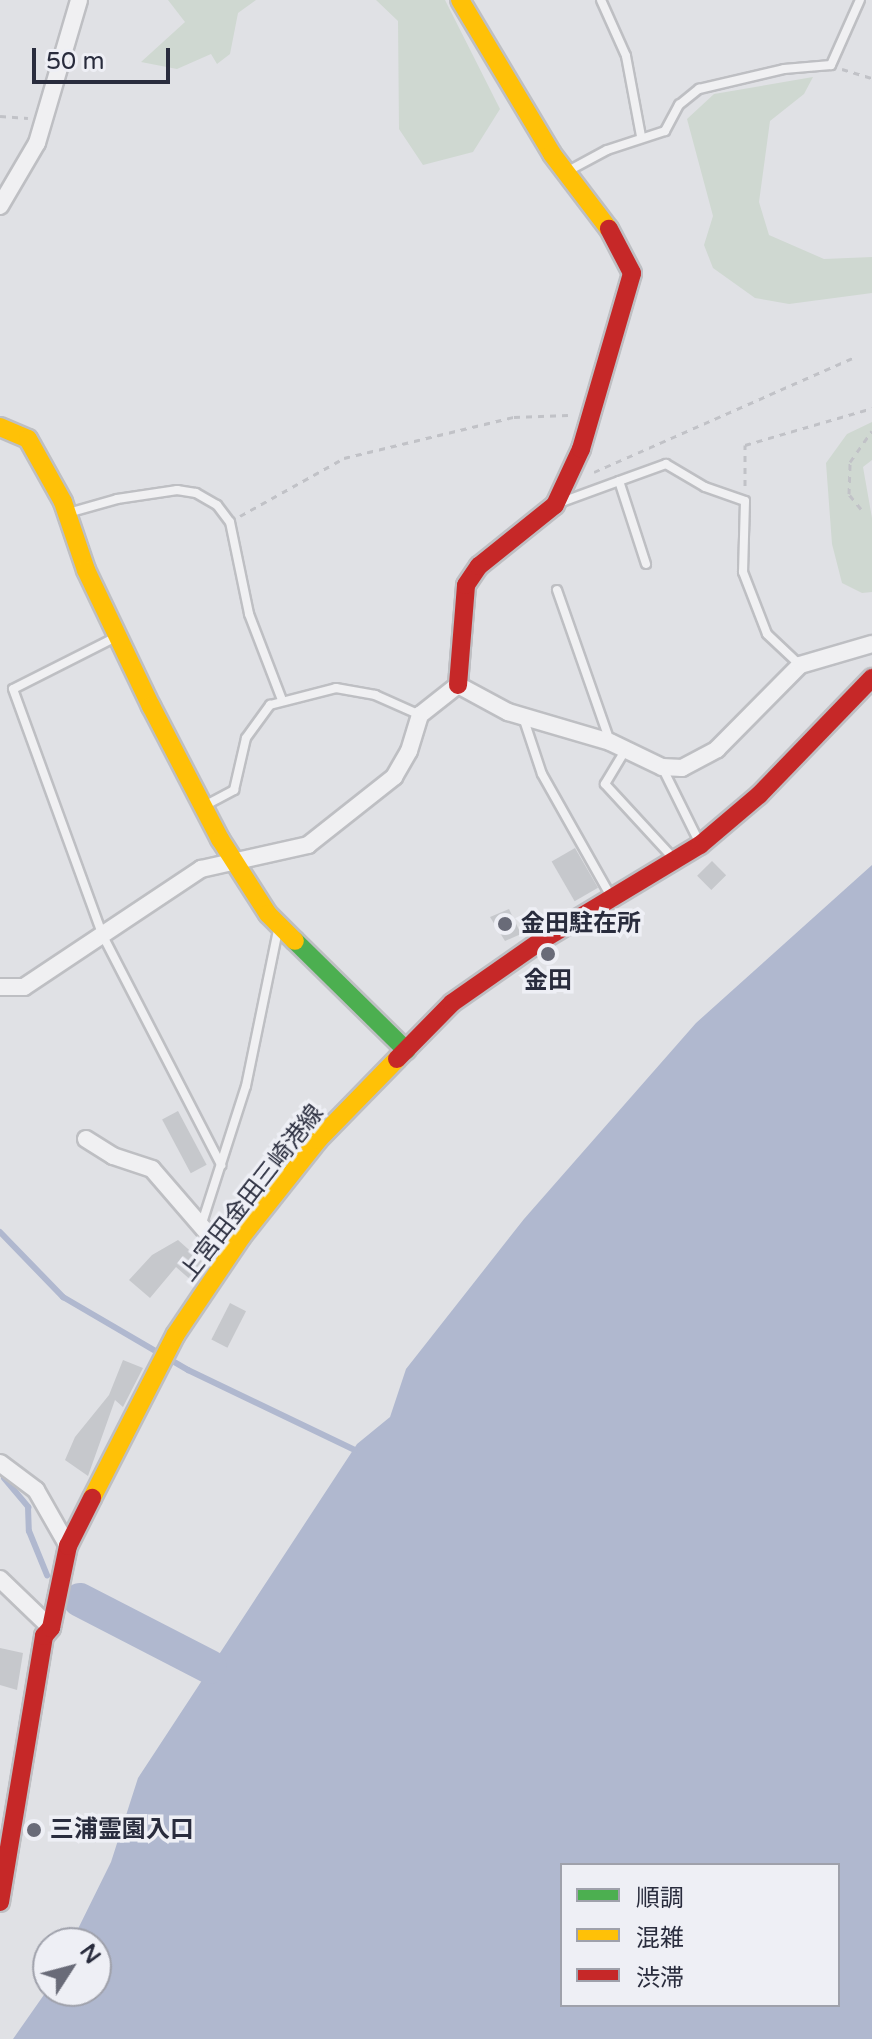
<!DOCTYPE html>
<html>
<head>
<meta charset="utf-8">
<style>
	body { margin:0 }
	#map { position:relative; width:872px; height:2039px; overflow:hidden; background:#e0e1e5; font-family:"Varela Round","Noto Sans JP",sans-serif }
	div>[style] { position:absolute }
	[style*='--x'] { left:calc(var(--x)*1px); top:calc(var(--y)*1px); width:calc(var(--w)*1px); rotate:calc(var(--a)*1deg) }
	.green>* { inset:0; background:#cfd8d1 }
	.water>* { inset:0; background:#b0b8cf }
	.stream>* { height:6px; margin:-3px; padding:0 3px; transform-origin:3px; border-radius:3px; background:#b0b8cf }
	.river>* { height:34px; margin:-17px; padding:0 17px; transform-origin:17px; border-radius:17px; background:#b0b8cf }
	.building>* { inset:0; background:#c6c8cc; transform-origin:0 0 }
	.path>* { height:3px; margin-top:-1.5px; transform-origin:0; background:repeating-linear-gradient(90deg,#c1c2c7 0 6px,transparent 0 12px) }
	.roads { filter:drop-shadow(2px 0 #bebfc3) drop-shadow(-2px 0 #bebfc3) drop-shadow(0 2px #bebfc3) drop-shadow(0 -2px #bebfc3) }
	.lane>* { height:8px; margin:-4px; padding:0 4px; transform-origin:4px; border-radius:4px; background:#f0f0f2 }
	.street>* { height:16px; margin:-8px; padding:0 8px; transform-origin:8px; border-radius:8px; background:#f0f0f2 }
	.fast>* { height:18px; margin:-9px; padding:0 9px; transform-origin:9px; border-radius:9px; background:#4caf50 }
	.slow>* { height:18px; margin:-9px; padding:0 9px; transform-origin:9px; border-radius:9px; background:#ffc107 }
	.jam>* { height:18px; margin:-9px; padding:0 9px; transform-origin:9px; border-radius:9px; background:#c62828 }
	.dots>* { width:22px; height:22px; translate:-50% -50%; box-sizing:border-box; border:4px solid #eeeff5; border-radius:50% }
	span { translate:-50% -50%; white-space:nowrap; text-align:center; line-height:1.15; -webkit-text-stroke:7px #eeeff5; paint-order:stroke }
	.poi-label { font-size:24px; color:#292c3d; font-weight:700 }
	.left { translate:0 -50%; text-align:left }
	.street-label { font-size:24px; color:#292c3d }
	.legend { position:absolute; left:560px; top:1863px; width:280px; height:144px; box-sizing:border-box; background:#eeeff5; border:2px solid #9fa1ab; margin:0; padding:10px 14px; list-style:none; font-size:24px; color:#292c3d }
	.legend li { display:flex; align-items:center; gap:16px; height:40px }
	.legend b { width:40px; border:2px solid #9fa1ab }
	.north { position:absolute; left:32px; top:1927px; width:80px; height:80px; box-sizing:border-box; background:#eeeff5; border:2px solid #9fa1ab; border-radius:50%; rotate:54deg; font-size:22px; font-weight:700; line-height:32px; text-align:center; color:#292c3d }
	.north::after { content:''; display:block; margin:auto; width:28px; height:36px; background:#696b78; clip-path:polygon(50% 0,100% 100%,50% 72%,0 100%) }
	.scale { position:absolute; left:32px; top:48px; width:138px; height:36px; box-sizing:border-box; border:4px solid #292c3d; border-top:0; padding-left:10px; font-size:24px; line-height:28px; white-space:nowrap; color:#292c3d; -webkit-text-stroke:6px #eeeff5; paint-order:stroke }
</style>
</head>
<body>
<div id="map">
	<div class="green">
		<div style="clip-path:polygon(168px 0,256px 0,238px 13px,230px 54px,217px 64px,211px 54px,177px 69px,141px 62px,185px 22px)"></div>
		<div style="clip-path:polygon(376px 0,445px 0,500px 109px,473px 152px,423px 165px,399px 129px,398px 21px)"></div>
		<div style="clip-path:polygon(813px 77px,804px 94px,770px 121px,759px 202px,769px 235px,824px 259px,872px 257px,872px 293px,789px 304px,755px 298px,713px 268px,704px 245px,713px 216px,687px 119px,714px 94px)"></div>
		<div style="clip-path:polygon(872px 422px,872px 460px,863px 467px,872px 518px,872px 592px,862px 593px,842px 583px,832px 544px,826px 463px,847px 434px)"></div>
	</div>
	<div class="water">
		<div style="clip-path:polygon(evenodd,872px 865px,872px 2039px,13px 2039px,48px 1989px,96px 1991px,96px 1943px,71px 1943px,111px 1862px,138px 1778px,357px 1444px,390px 1417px,406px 1369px,524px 1219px,696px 1023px,872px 865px,562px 1865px,838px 1865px,838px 2005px,562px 2005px,562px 1865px)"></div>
	</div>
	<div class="stream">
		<div style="--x:0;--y:1232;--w:91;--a:45.9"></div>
		<div style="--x:63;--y:1297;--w:145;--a:30.3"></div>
		<div style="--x:188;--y:1370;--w:185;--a:25.6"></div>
		<div style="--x:4;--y:1478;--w:38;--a:50"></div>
		<div style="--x:28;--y:1507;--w:24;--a:88"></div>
		<div style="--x:29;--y:1531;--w:48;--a:67.8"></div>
	</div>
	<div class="river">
		<div style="--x:80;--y:1600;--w:146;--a:27.3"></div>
	</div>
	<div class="building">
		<div style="left:575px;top:848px;width:46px;height:27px;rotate:60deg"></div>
		<div style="left:712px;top:861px;width:20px;height:21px;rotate:45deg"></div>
		<div style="clip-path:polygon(509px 909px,521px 934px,505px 941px,490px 917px)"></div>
		<div style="left:178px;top:1111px;width:61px;height:18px;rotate:62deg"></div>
		<div style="clip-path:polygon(178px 1240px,206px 1265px,193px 1282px,176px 1267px,150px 1298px,129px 1280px,152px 1255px)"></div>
		<div style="left:230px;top:1303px;width:18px;height:41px;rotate:27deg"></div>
		<div style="clip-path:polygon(123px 1360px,143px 1368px,123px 1407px,115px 1400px,88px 1476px,65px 1460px,75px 1437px,109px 1395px)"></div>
		<div style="clip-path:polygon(0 1648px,23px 1653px,17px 1690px,0 1685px)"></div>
	</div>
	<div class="path">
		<div style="--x:842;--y:69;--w:31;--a:17"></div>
		<div style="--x:0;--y:116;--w:28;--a:4"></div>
		<div style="--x:594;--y:472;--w:283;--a:-23.8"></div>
		<div style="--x:745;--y:486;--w:41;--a:-90"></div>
		<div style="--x:745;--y:445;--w:132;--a:-16.2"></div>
		<div style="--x:861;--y:509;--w:19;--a:-129"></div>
		<div style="--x:849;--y:494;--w:32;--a:-88"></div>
		<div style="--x:850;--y:462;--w:38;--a:-55"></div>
		<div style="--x:240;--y:516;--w:119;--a:-29.1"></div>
		<div style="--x:344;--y:458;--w:175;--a:-13.6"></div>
		<div style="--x:514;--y:417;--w:54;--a:-2.1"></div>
	</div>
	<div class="roads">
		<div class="lane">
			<div style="--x:601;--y:0;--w:61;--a:65.9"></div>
			<div style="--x:626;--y:56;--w:81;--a:79.4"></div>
			<div style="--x:568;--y:171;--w:44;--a:-28.3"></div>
			<div style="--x:607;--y:150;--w:61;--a:-18.1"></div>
			<div style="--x:665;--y:131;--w:30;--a:-62"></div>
			<div style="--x:679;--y:105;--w:26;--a:-39"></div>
			<div style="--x:699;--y:89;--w:87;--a:-13.2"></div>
			<div style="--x:784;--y:69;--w:47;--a:-4.9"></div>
			<div style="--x:831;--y:65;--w:71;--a:-66"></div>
			<div style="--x:559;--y:503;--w:64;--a:-20.1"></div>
			<div style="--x:68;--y:513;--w:51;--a:-15.9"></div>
			<div style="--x:117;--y:499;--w:61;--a:-8.5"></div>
			<div style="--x:177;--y:490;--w:19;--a:9"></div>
			<div style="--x:196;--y:493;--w:24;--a:30"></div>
			<div style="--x:217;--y:505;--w:21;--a:53"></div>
			<div style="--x:230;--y:522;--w:94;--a:78.3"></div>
			<div style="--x:249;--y:614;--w:92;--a:69"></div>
			<div style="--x:646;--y:564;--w:87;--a:-108"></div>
			<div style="--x:619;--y:481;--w:50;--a:-19.9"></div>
			<div style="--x:666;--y:464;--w:45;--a:30.5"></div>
			<div style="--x:705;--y:487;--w:42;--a:19.3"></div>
			<div style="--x:745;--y:501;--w:71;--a:91.6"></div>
			<div style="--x:743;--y:572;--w:66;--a:68.8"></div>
			<div style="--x:767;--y:634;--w:45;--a:43.2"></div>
			<div style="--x:557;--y:590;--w:160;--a:70.7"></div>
			<div style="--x:116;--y:637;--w:115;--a:153.2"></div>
			<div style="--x:13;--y:689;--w:263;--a:70"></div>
			<div style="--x:103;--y:936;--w:258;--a:62.7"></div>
			<div style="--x:523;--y:717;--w:60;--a:71.6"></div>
			<div style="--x:542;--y:774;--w:142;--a:60.6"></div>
			<div style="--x:626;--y:749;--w:41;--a:121"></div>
			<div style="--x:605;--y:784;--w:102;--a:47.4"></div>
			<div style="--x:662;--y:767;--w:86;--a:63.7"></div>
			<div style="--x:206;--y:805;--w:32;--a:-28"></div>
			<div style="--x:234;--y:790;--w:53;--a:-77"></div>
			<div style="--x:246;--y:738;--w:41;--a:-54"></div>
			<div style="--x:270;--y:705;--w:68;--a:-14.4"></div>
			<div style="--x:336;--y:688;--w:40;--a:10"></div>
			<div style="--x:375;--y:695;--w:49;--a:24"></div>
			<div style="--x:201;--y:1226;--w:147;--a:-72.2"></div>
			<div style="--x:246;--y:1086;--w:159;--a:-78.4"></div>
		</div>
		<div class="street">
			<div style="--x:0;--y:206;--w:73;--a:-59.6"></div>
			<div style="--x:37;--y:143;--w:149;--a:-73.6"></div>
			<div style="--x:0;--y:987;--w:24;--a:0"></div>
			<div style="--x:24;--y:987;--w:213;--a:-33.7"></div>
			<div style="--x:201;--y:869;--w:110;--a:-12.6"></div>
			<div style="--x:308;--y:845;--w:110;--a:-38.3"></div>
			<div style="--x:394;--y:777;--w:30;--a:-60"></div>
			<div style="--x:409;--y:751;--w:38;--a:-73"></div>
			<div style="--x:420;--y:715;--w:48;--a:-38.3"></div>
			<div style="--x:458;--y:685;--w:57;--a:28.4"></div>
			<div style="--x:508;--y:712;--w:106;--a:16.4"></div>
			<div style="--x:610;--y:742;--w:58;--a:25.7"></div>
			<div style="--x:662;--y:767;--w:20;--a:3"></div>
			<div style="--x:682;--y:768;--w:40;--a:-28"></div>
			<div style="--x:717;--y:749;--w:118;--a:-45.3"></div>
			<div style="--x:800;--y:665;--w:75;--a:-16.3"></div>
			<div style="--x:86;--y:1139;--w:32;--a:32"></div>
			<div style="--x:113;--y:1156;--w:41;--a:18.4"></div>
			<div style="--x:152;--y:1169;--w:116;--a:49.2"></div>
			<div style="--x:0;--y:1463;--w:45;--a:36.9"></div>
			<div style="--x:36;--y:1490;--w:64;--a:60.3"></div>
			<div style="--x:0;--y:1579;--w:71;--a:43.9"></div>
		</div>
		<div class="fast">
			<div style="--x:295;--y:941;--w:156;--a:44.5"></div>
		</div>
		<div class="slow">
			<div style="--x:460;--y:0;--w:179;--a:59.1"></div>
			<div style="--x:552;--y:154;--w:94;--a:52.8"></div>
			<div style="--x:0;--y:427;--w:30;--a:23"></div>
			<div style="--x:28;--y:439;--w:72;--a:60.9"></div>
			<div style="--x:63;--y:502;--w:72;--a:71.3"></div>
			<div style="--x:86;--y:570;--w:151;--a:64.5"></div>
			<div style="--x:151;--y:706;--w:150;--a:62.6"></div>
			<div style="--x:220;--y:839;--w:89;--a:57.4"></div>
			<div style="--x:268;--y:914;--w:38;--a:45"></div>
			<div style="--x:92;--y:1498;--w:184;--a:-62.9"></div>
			<div style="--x:176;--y:1334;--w:118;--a:-56"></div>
			<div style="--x:242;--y:1236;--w:122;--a:-51.6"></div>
			<div style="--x:318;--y:1140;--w:113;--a:-45.7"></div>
		</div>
		<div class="jam">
			<div style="--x:458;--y:685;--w:100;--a:-85.4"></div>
			<div style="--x:466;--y:585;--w:23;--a:-56"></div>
			<div style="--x:479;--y:566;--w:97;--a:-38.8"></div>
			<div style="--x:555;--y:505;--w:62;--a:-65.1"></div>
			<div style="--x:581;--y:449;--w:183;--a:-73.8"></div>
			<div style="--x:632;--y:273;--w:50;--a:-117.6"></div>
			<div style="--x:397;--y:1059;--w:78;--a:-45.5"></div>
			<div style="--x:452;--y:1003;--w:106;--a:-35"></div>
			<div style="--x:539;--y:942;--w:188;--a:-31.1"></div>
			<div style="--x:700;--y:845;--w:77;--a:-40.3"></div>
			<div style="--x:759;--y:795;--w:163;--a:-46"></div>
			<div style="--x:0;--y:1902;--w:270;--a:-80.6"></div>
			<div style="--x:44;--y:1636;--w:11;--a:-49"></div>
			<div style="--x:51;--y:1628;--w:84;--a:-78.3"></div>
			<div style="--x:68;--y:1546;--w:54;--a:-63.4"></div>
		</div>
	</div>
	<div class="dots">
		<div style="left:505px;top:924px;background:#696b78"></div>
		<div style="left:548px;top:954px;background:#696b78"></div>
		<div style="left:34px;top:1830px;background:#696b78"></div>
	</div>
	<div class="poi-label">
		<span class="left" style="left:521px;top:924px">金田駐在所</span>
		<span style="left:548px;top:981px">金田</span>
		<span class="left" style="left:50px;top:1830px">三浦霊園入口</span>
	</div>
	<div class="street-label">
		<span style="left:252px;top:1193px;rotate:-52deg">上宮田金田三崎港線</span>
	</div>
	<ul class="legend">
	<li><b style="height:10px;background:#4caf50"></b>順調</li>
	<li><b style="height:10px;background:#ffc107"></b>混雑</li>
	<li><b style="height:10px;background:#c62828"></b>渋滞</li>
	</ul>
	<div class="north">N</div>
	<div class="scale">50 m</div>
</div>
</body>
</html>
